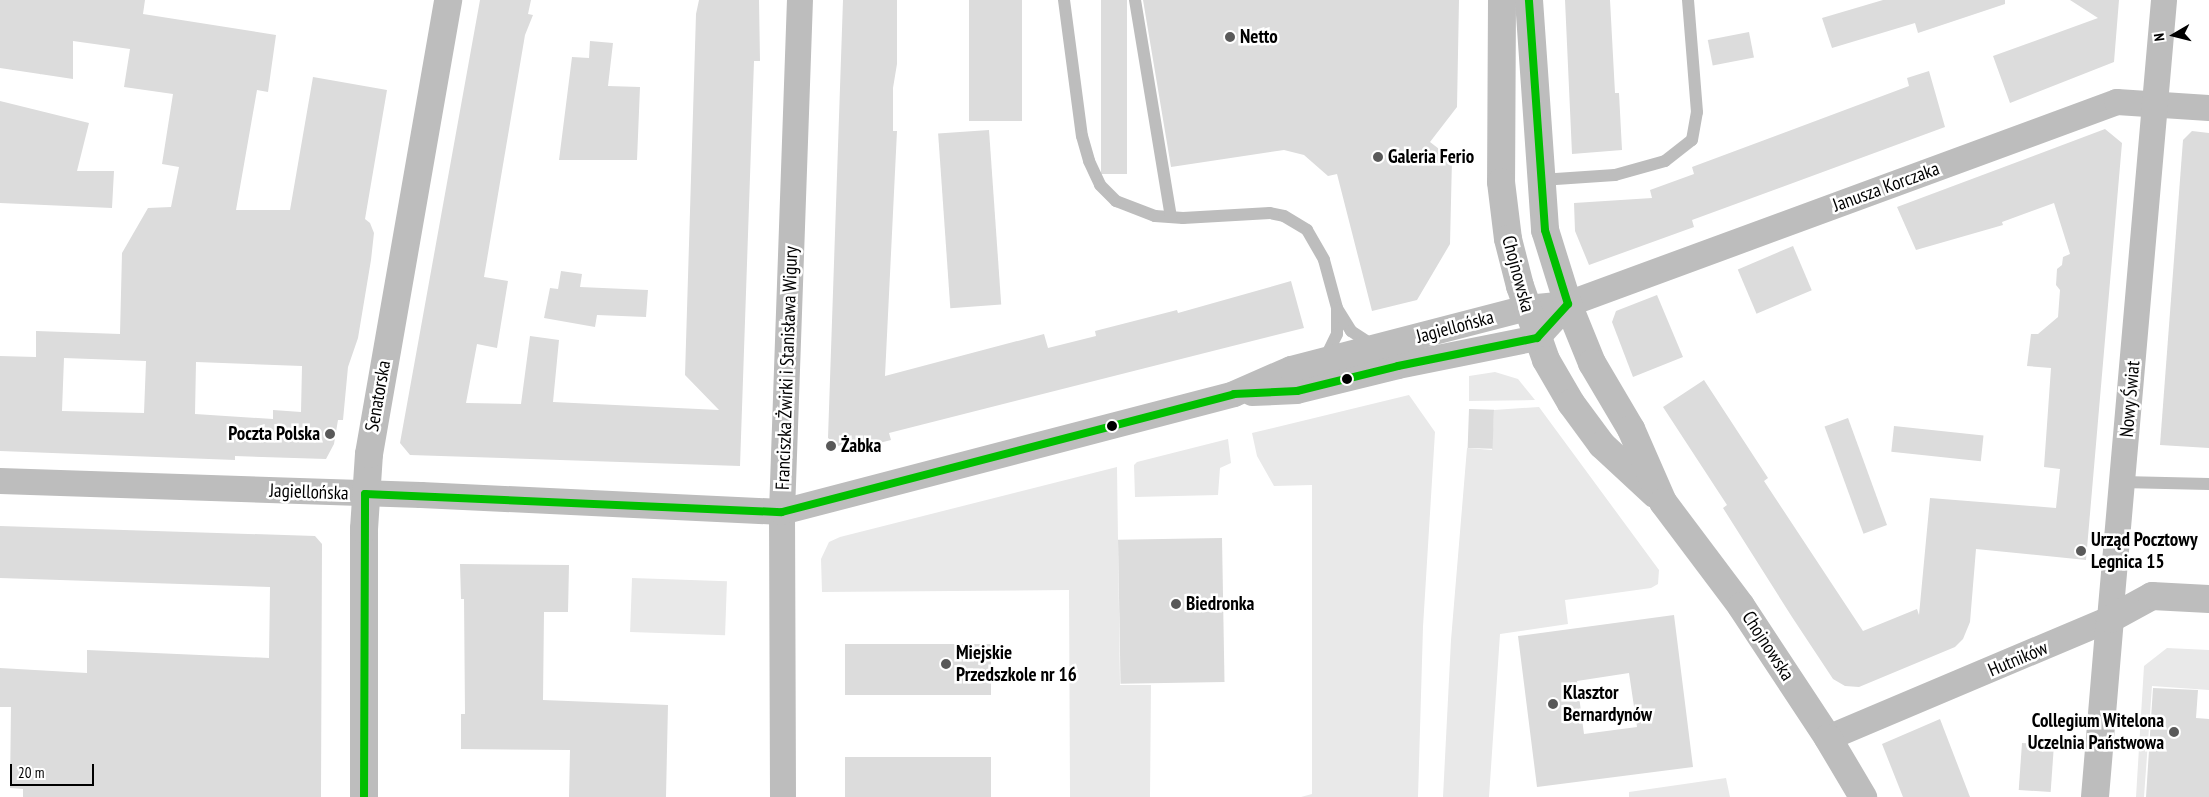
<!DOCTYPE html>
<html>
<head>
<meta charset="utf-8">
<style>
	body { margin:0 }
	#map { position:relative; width:2209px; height:797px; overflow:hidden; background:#fff; font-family:"PT Sans Narrow",sans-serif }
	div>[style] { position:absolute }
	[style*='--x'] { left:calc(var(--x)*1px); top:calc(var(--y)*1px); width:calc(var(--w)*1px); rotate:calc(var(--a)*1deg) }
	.green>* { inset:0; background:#e9e9e9; transform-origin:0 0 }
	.building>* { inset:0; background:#dcdcdc; transform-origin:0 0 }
	.service>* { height:12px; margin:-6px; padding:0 6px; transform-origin:6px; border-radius:6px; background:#bdbdbd }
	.minor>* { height:26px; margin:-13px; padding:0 13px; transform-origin:13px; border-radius:13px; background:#bdbdbd }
	.tertiary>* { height:28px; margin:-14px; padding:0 14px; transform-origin:14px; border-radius:14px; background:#bdbdbd }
	.primary>* { height:28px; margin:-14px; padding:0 14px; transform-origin:14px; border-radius:14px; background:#bdbdbd }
	.bus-1>* { height:8px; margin:-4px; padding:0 4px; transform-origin:4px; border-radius:4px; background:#00bf00 }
	.dots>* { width:14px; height:14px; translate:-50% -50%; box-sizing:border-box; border:2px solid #fff; border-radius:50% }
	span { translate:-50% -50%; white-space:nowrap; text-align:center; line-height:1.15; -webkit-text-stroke:5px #fff; paint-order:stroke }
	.poi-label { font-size:19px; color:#000; font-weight:700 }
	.left { translate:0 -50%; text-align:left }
	.right { translate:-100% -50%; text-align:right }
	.street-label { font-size:19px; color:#000 }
	.north { position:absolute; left:2149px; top:10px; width:50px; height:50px; -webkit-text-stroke:4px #fff; paint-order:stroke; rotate:262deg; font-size:14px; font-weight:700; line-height:20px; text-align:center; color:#000 }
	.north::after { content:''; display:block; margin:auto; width:18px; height:22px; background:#000; clip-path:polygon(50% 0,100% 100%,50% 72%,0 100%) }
	.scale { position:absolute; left:10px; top:764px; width:84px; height:22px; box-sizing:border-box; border:2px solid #000; border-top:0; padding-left:6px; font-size:15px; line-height:18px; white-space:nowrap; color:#000; -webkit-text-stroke:4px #fff; paint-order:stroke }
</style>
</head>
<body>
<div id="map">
	<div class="green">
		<div style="clip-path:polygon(1495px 372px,1518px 379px,1535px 400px,1469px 401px,1469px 376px)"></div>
		<div style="clip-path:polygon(1409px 395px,1435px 432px,1423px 627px,1418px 797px,1301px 797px,1312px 794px,1312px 485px,1274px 486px,1257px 456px,1252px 433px)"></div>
		<div style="clip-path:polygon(1539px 407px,1659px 570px,1658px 584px,1651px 588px,1565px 600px,1568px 624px,1500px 634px,1489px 797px,1443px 797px,1451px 640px,1467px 448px,1492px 450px,1494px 410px)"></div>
		<div style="clip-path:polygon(1228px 439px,1231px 463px,1220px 468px,1218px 495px,1135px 497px,1134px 465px,1137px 462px)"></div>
		<div style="clip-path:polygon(1117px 467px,1120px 685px,1151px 685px,1150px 797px,1070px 797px,1069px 590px,822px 592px,821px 559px,829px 542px,840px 537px)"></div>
		<div style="left:632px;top:578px;width:95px;height:54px;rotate:2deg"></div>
		<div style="clip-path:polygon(2167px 648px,2209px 650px,2209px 690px,2152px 686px,2144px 797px,2136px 797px,2144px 666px)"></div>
		<div style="clip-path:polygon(1726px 778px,1730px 797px,1629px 797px,1629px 792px)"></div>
	</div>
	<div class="building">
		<div style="clip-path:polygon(evenodd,0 0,145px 0,143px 14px,276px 35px,268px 92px,257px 90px,236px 210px,290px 210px,313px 77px,387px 90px,365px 219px,370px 223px,374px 233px,371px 260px,358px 338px,348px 367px,343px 420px,338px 420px,334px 444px,326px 459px,235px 456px,235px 460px,0 451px,0 356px,36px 357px,36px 331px,120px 334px,122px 253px,148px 208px,171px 207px,179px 167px,162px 164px,173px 94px,124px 87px,130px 49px,73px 41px,73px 79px,0 68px,0 0,64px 358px,146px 361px,144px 413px,62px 411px,64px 358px,0 0,196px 362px,302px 366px,301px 412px,273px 410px,273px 419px,195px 414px,196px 362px)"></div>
		<div style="clip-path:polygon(480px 0,531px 0,528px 14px,533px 15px,525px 35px,484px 277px,508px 281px,497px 348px,477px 344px,466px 403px,521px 404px,530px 336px,559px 340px,553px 402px,719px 410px,685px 375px,696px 14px,699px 0,759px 0,760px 61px,754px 61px,740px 466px,410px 455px,400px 443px)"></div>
		<div style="clip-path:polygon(843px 0,897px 0,897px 64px,893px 88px,893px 131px,897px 131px,885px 376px,1044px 334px,1048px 348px,1096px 336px,1095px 331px,1177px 310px,1178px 313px,1291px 281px,1304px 328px,889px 433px,891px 440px,860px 448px,859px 441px,838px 446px,828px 438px)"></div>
		<div style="left:969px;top:0;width:53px;height:121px"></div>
		<div style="left:1101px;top:0;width:26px;height:174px"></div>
		<div style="clip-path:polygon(1143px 0,1459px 0,1457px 107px,1430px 142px,1452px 159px,1450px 244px,1417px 300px,1372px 311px,1337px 174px,1328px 176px,1304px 155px,1284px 150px,1171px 167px)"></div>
		<div style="clip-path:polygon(1565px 0,1610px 0,1615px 93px,1619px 93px,1622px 150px,1572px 154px)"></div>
		<div style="clip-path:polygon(1883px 0,2005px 0,2005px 4px,1918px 33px,1915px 23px,1832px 48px,1822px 18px)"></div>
		<div style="clip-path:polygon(2070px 0,2119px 0,2114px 62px,2010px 103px,1993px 56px,2098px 18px)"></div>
		<div style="left:1749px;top:32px;width:26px;height:42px;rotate:79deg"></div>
		<div style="clip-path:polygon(590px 41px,613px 43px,608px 86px,640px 87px,637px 160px,559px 160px,572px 57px,589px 58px)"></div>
		<div style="clip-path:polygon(1929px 71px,1945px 127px,1692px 220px,1694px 227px,1589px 265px,1575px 231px,1574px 203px,1652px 198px,1650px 190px,1694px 174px,1692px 167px,1909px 86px,1907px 78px)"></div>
		<div style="clip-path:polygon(0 101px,89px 123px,77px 171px,114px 171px,112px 208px,0 203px)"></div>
		<div style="clip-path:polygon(2105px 129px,2122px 143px,2086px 560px,1976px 549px,1970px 622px,1963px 639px,1955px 647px,1859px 687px,1845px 686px,1833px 679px,1792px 617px,1723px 508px,1727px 505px,1663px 407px,1704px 380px,1768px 478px,1764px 481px,1863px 631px,1917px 609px,1919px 615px,1930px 498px,2056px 508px,2060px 469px,2044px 467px,2051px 368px,2027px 366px,2031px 334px,2038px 334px,2058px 317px,2060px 290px,2056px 285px,2057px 269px,2062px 265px,2063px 257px,2070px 254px,2054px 203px,2002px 222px,2003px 225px,1916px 250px,1897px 207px)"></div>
		<div style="left:989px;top:130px;width:175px;height:51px;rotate:86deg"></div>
		<div style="clip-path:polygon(2192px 131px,2209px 133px,2209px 448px,2160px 445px,2183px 140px)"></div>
		<div style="left:1793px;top:246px;width:48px;height:60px;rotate:67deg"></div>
		<div style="clip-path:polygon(561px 271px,582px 274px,580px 287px,648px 290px,646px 317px,597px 315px,595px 327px,544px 318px,550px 288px,558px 289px)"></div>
		<div style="clip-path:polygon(1657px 295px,1683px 357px,1633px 377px,1612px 322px,1616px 311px)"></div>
		<div style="left:1469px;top:409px;width:25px;height:39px;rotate:2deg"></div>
		<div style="left:1848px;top:418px;width:114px;height:25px;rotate:70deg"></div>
		<div style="left:1894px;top:426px;width:90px;height:26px;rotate:6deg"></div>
		<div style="clip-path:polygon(0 526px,315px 536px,322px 544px,321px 797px,23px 797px,23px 789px,10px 788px,11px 707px,0 707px,0 668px,87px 673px,87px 650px,269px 658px,270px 587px,0 578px)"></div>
		<div style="left:1222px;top:538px;width:144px;height:104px;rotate:89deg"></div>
		<div style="clip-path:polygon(460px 564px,569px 565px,568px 612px,544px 612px,543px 700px,668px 705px,666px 797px,569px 797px,570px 750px,461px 749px,461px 714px,465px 714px,464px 599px,461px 599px)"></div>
		<div style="clip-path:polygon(evenodd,1674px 615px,1693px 767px,1537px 787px,1518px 636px,1674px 615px,1629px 673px,1637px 727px,1584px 734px,1577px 681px,1629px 673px)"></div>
		<div style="left:845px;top:644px;width:146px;height:51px"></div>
		<div style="clip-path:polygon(2153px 688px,2198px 690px,2196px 718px,2209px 719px,2209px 797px,2146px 797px)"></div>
		<div style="clip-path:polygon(1940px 719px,1970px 797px,1903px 797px,1882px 744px)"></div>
		<div style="left:2022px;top:743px;width:32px;height:47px;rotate:4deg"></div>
		<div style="left:845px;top:757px;width:146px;height:40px"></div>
	</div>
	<div class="service">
		<div style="--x:1064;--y:0;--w:137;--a:82.5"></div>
		<div style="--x:1082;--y:136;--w:26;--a:74"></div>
		<div style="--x:1089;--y:161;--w:26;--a:65"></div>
		<div style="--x:1100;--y:185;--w:23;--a:45"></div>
		<div style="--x:1116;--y:201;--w:42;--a:21"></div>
		<div style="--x:1155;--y:216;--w:28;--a:4"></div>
		<div style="--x:1183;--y:218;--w:87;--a:-3.3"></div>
		<div style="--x:1270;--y:213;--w:14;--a:12"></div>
		<div style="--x:1284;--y:216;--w:27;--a:31"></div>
		<div style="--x:1307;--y:230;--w:34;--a:60"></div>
		<div style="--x:1324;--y:260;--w:50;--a:74.8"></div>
		<div style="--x:1337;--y:308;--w:26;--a:90"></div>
		<div style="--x:1337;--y:334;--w:28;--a:116"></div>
		<div style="--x:1135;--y:0;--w:220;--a:80.6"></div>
		<div style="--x:1541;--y:180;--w:74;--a:-3.9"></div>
		<div style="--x:1615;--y:175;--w:52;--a:-15.6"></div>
		<div style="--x:1665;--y:161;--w:34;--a:-38"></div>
		<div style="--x:1692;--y:140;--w:28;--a:-80"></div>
		<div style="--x:1697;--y:112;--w:112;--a:-94.6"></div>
		<div style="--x:1338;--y:310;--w:25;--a:58"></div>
		<div style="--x:1351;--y:331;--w:27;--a:33"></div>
		<div style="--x:2122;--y:482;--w:87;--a:1.3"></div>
	</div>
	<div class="minor">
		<div style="--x:1252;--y:393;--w:45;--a:-2.5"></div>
		<div style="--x:1297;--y:391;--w:104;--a:-13.9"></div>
		<div style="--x:1398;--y:366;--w:142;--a:-11.4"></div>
		<div style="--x:1537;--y:338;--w:46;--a:-47.6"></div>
		<div style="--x:0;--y:481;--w:421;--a:1.9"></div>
		<div style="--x:421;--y:495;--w:361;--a:2.7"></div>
		<div style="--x:782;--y:512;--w:467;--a:-14.6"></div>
		<div style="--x:1234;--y:394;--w:62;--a:-23.7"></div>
		<div style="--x:1291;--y:369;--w:244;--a:-14.5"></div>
		<div style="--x:1527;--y:308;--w:41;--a:-5.6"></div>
		<div style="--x:1568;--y:304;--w:585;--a:-20.2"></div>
		<div style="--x:2117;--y:102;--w:92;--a:3.7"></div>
		<div style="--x:1828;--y:738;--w:306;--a:-22.9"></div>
		<div style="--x:2110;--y:619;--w:621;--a:-85.01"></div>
		<div style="--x:783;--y:797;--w:285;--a:-90.2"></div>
		<div style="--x:782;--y:512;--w:512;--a:-87.99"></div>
	</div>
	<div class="tertiary">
		<div style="--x:364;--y:797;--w:268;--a:-90"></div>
		<div style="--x:364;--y:529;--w:75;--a:-86.2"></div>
		<div style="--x:369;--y:454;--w:461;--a:-80.1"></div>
		<div style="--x:2095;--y:797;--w:179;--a:-85.2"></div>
		<div style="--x:2110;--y:619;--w:48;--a:-28.7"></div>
		<div style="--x:2152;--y:596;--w:57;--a:3"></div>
	</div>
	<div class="primary">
		<div style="--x:1502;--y:0;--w:182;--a:90.3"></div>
		<div style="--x:1501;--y:182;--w:57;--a:83"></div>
		<div style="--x:1508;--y:239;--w:49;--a:75.7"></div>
		<div style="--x:1520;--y:286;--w:78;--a:70.6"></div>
		<div style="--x:1546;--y:360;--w:50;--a:59.8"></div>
		<div style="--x:1571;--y:403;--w:52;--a:53.6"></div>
		<div style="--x:1602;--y:445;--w:72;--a:42.8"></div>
		<div style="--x:1529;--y:0;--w:231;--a:86"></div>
		<div style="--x:1545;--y:230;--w:77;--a:72.7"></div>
		<div style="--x:1568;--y:304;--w:64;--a:67.9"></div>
		<div style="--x:1592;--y:363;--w:77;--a:59.4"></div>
		<div style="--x:1631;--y:429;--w:80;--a:66.3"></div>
		<div style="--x:1663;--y:502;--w:130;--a:53.1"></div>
		<div style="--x:1741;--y:606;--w:158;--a:56.6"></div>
		<div style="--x:1828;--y:738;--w:69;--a:59.3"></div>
	</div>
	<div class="bus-1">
		<div style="--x:365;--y:494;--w:417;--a:2.5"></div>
		<div style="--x:782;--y:512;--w:467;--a:-14.6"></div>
		<div style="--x:1234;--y:394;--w:63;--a:-2.7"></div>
		<div style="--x:1297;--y:391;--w:104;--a:-13.9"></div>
		<div style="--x:1398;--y:366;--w:142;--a:-11.4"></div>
		<div style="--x:1537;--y:338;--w:46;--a:-47.6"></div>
		<div style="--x:1568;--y:304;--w:77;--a:-107.3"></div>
		<div style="--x:1545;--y:230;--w:231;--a:-94"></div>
		<div style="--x:364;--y:797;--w:303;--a:-89.8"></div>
	</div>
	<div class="dots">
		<div style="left:1230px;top:37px;background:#595959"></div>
		<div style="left:1378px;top:157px;background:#595959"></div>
		<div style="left:1347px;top:379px;background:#000"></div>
		<div style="left:1112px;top:426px;background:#000"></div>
		<div style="left:330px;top:434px;background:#595959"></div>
		<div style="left:831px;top:446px;background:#595959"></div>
		<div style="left:2081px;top:551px;background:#595959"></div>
		<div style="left:1176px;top:604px;background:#595959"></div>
		<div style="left:946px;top:664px;background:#595959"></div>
		<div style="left:1553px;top:704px;background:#595959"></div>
		<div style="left:2174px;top:732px;background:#595959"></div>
	</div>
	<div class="poi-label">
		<span class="left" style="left:1240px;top:37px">Netto</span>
		<span class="left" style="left:1388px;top:157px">Galeria Ferio</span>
		<span class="right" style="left:320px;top:434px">Poczta Polska</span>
		<span class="left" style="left:841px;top:446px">Żabka</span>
		<span class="left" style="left:2091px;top:551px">Urząd Pocztowy<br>Legnica 15</span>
		<span class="left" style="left:1186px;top:604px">Biedronka</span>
		<span class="left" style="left:956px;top:664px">Miejskie<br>Przedszkole nr 16</span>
		<span class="left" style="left:1563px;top:704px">Klasztor<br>Bernardynów</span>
		<span class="right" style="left:2164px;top:732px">Collegium Witelona<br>Uczelnia Państwowa</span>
	</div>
	<div class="street-label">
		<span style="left:1886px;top:187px;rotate:-20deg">Janusza Korczaka</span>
		<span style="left:1518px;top:274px;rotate:75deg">Chojnowska</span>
		<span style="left:1455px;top:327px;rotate:-15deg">Jagiellońska</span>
		<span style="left:787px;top:368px;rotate:-88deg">Franciszka Żwirki i Stanisława Wigury</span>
		<span style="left:378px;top:396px;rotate:-80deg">Senatorska</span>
		<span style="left:2130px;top:399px;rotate:-85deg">Nowy Świat</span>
		<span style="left:309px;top:492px;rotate:2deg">Jagiellońska</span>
		<span style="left:1768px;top:646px;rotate:57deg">Chojnowska</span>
		<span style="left:2018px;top:659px;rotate:-23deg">Hutników</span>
	</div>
	<div class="north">N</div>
	<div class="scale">20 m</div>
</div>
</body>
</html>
